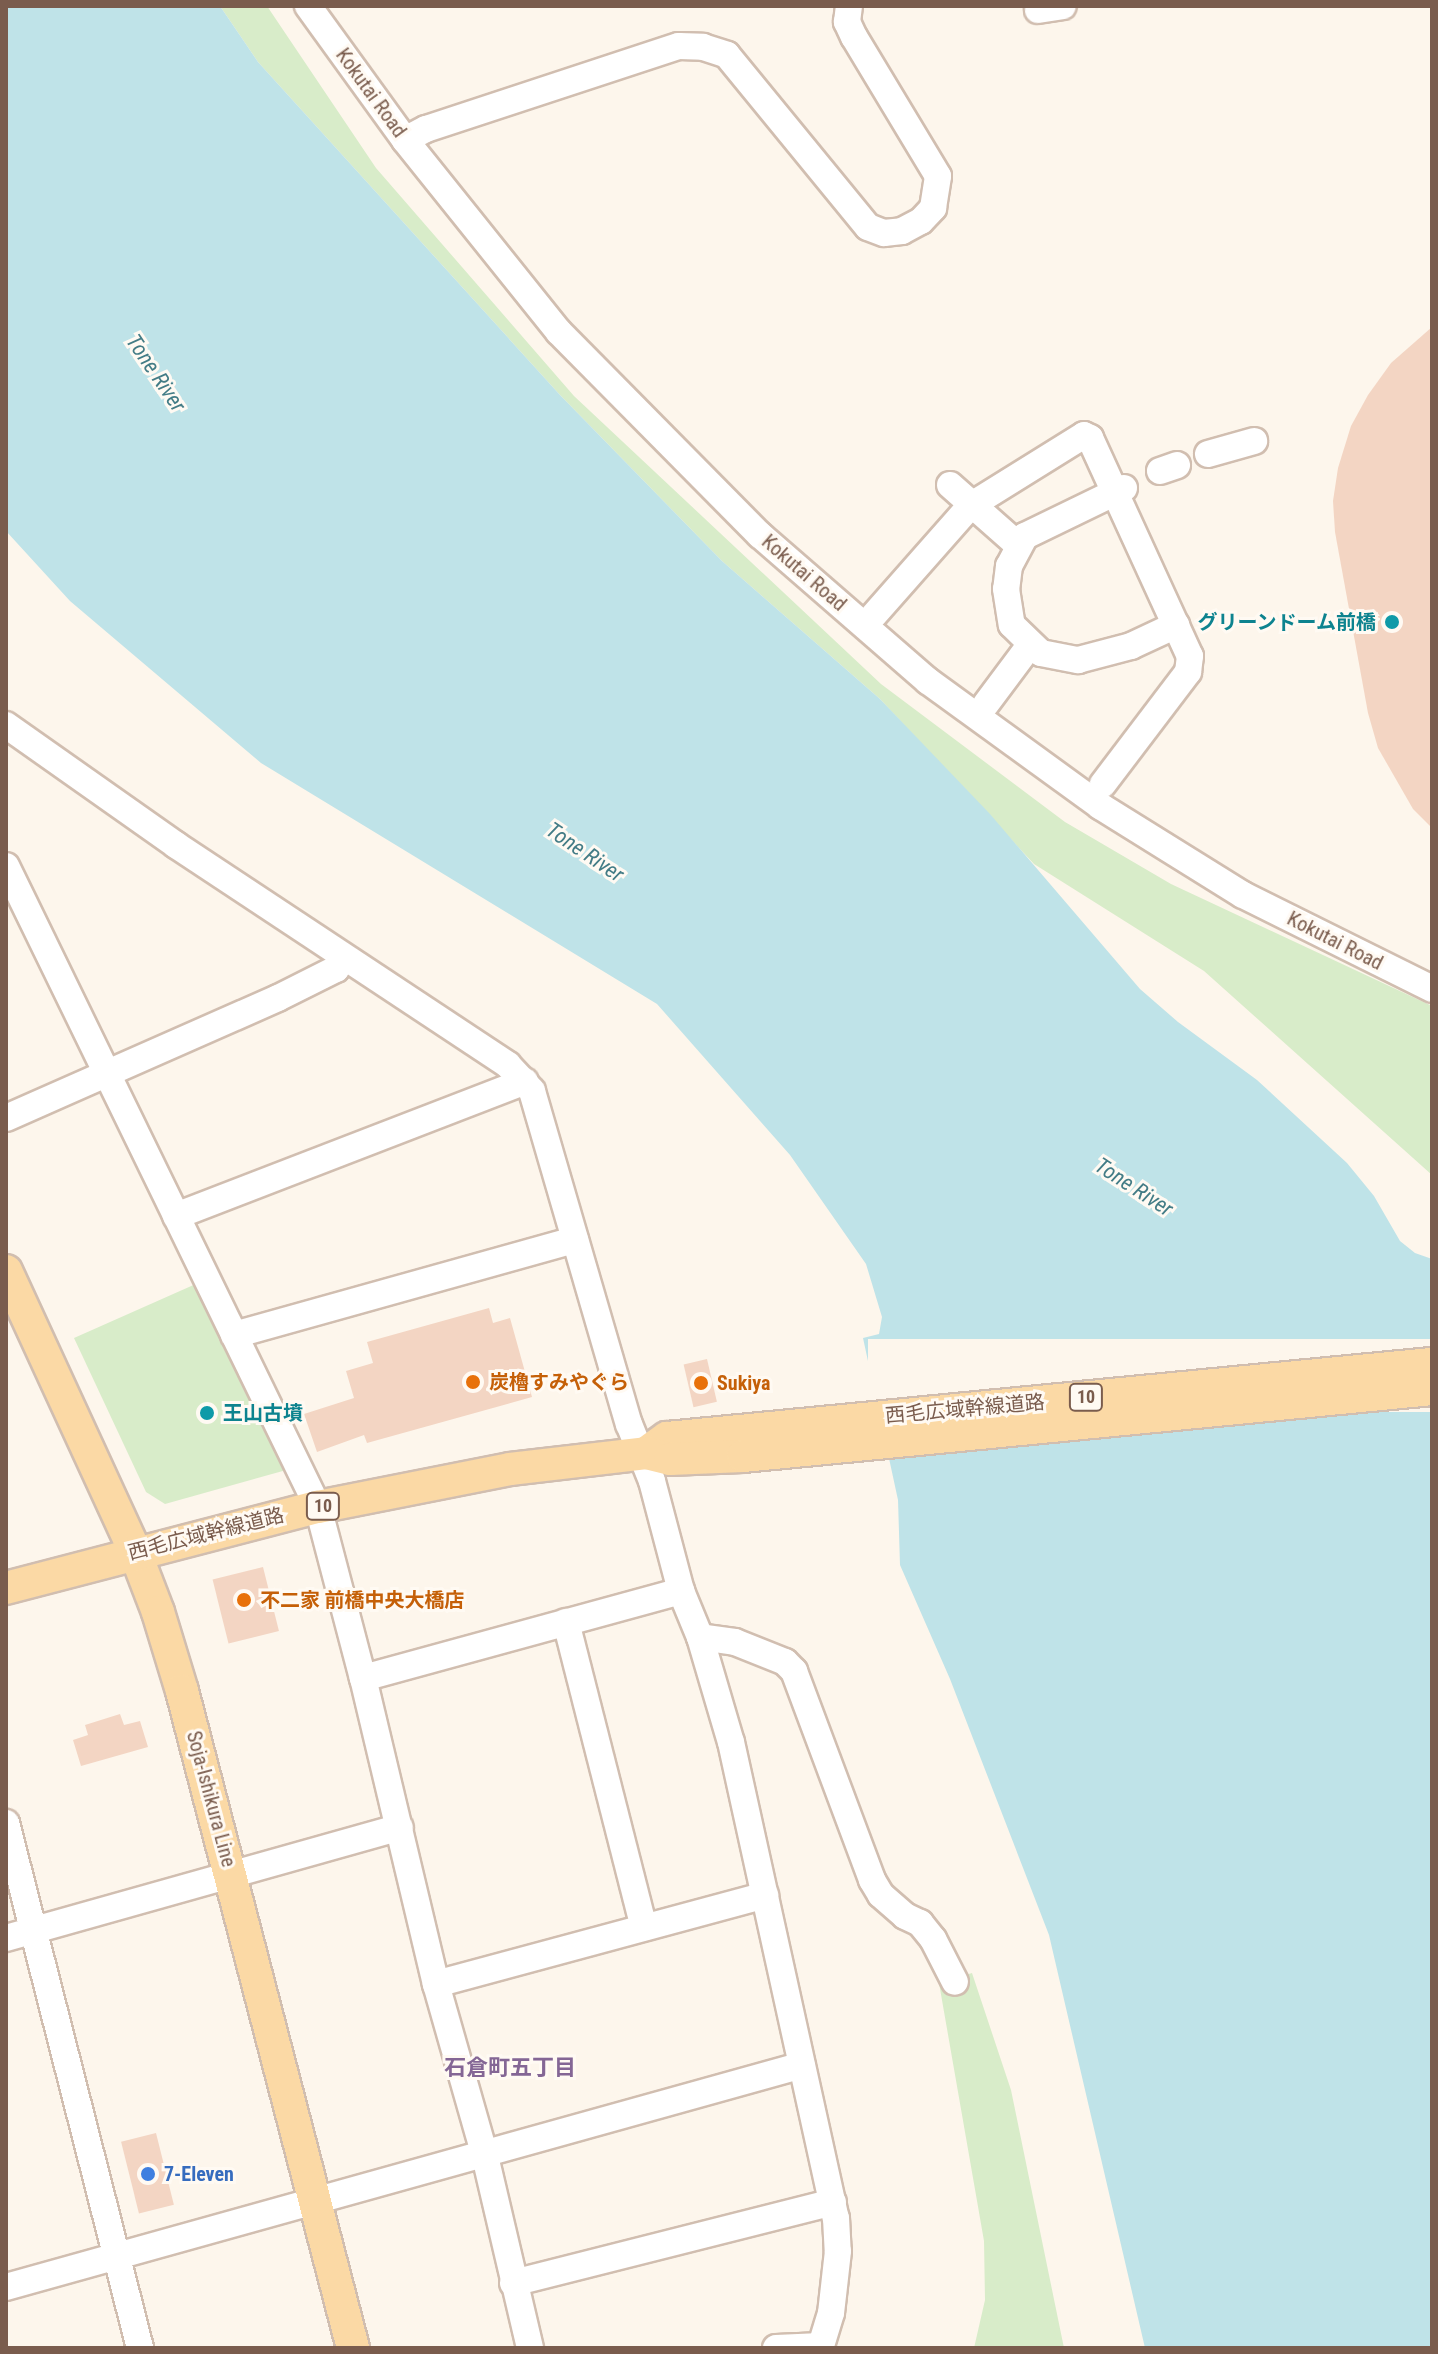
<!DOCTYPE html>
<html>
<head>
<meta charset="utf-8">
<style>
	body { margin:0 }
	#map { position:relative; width:1438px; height:2354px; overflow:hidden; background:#fdf6ec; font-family:"Roboto Condensed","Noto Sans JP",sans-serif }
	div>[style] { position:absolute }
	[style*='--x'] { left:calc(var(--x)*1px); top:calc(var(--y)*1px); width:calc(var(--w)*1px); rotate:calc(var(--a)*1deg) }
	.green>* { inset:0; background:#d8ecc9 }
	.water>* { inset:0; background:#bfe3e8 }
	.pier>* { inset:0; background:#fdf6ec; transform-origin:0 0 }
	.building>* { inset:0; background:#f3d5c3; transform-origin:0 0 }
	.roads { filter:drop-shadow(2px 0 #d1beb0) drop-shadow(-2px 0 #d1beb0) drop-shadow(0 2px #d1beb0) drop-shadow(0 -2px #d1beb0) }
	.minor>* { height:26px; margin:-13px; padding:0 13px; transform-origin:13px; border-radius:13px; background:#fff }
	.major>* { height:32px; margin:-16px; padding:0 16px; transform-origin:16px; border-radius:16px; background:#fbd9a5 }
	.dots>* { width:22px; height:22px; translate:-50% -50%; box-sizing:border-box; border:4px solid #fffaf3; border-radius:50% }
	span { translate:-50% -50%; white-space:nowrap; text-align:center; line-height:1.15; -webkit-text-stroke:6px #fffaf3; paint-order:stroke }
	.shield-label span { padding:2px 6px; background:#fffaf3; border:2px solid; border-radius:6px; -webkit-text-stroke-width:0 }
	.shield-label { font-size:18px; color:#7a5c4d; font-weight:700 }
	.street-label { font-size:20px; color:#7a5c4d }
	.culture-label { font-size:20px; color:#0d838f; font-weight:700 }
	.right { translate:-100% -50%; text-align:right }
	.left { translate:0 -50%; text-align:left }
	.food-label { font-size:20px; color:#c56008; font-weight:700 }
	.shop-label { font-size:20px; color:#366cbe; font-weight:700 }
	.water-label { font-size:22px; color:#437c86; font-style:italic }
	.neighbourhood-label { font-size:22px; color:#846695; font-weight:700 }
	.frame { position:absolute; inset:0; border:8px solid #7a5c4d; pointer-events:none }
</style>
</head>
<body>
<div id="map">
	<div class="green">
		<div style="clip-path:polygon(220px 6px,267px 6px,376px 168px,574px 396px,881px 684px,1065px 822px,1171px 884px,1432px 1006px,1432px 1175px,1204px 971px,1034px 864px,880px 699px,722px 561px,560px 395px,258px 62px)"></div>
		<div style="clip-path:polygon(198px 1283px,290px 1469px,165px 1504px,146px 1492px,74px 1338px)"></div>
		<div style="clip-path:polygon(972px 1973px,1011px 2090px,1064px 2348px,974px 2348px,985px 2300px,984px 2241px,939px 1983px)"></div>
	</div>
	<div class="water">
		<div style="clip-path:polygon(6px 6px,220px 6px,258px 62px,560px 395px,722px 561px,880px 699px,990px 814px,1140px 989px,1178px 1022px,1257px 1080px,1347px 1163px,1374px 1196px,1400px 1241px,1415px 1253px,1432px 1259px,1432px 2348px,1145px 2348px,1049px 1935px,950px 1679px,900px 1565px,898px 1500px,863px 1338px,879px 1334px,882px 1317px,866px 1264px,790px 1155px,657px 1004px,261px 763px,70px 601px,6px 531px)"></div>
	</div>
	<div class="pier">
		<div style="left:1432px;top:1339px;width:73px;height:564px;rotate:90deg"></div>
	</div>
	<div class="building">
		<div style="clip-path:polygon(1432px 327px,1432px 828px,1413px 809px,1378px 748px,1368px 713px,1335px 532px,1333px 501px,1338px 468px,1351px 426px,1368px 395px,1391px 363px)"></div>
		<div style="clip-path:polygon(489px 1308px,493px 1323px,510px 1318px,532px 1397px,367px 1443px,364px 1435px,317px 1452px,304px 1414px,354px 1398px,346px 1371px,373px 1363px,367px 1342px)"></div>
		<div style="left:707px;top:1359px;width:44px;height:24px;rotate:77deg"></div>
		<div style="left:263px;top:1567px;width:66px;height:52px;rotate:76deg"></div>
		<div style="clip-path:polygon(120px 1714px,124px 1725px,140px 1721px,148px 1747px,81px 1766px,73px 1740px,88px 1735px,85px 1725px)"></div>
		<div style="left:156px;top:2133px;width:74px;height:36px;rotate:76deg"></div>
	</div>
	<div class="roads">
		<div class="minor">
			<div style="--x:308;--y:6;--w:165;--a:54.1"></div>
			<div style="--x:405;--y:140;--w:246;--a:51.3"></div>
			<div style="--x:559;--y:332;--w:286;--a:45.3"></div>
			<div style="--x:760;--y:535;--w:223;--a:41"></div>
			<div style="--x:928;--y:681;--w:213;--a:36"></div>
			<div style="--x:1100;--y:806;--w:168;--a:31.9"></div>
			<div style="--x:1243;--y:895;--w:211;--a:26.4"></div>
			<div style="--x:1038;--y:10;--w:25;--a:-9"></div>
			<div style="--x:405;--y:140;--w:24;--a:-28"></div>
			<div style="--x:426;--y:129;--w:266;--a:-18.2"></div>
			<div style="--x:679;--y:46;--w:24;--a:2"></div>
			<div style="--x:703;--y:47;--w:25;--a:18"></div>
			<div style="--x:727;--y:55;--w:222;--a:50.7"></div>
			<div style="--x:868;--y:227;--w:17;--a:21"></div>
			<div style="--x:884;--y:233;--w:18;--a:-6"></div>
			<div style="--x:902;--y:231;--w:21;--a:-28"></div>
			<div style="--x:921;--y:221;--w:18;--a:-47"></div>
			<div style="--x:933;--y:208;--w:32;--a:-81"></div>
			<div style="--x:938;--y:176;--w:162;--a:-121.1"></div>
			<div style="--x:854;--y:37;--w:17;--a:-115"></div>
			<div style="--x:847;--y:22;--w:16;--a:-83"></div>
			<div style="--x:1208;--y:454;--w:48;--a:-15.8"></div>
			<div style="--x:1160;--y:471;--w:18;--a:-19"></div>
			<div style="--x:950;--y:485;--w:91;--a:41.4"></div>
			<div style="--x:1124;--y:488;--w:110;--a:154.1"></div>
			<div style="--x:1025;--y:536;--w:34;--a:118"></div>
			<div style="--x:1009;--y:566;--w:23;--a:97"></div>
			<div style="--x:1006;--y:589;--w:36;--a:81"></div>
			<div style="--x:1012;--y:625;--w:40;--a:44"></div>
			<div style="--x:1041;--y:653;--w:38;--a:11"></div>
			<div style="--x:1078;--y:660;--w:55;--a:-14.8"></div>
			<div style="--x:1131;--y:646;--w:50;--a:-25"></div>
			<div style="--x:874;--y:615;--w:145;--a:-48.6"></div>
			<div style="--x:970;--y:506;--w:134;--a:-31.9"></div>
			<div style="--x:1084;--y:435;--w:7;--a:27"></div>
			<div style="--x:1090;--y:438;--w:240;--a:65.4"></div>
			<div style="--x:1190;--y:656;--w:16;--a:97"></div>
			<div style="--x:1188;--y:672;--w:141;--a:127.2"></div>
			<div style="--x:986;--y:704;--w:74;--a:-53.3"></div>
			<div style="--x:6;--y:725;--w:208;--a:35.2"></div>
			<div style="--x:176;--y:845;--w:398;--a:33.5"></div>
			<div style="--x:508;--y:1065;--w:35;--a:47"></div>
			<div style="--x:532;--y:1091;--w:347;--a:73.8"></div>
			<div style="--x:629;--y:1424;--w:61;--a:68"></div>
			<div style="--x:652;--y:1481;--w:114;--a:75.2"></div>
			<div style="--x:681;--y:1591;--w:50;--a:67.6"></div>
			<div style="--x:700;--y:1637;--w:109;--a:73.6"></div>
			<div style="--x:731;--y:1742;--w:487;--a:77.6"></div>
			<div style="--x:836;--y:2218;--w:33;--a:87"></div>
			<div style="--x:838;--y:2251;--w:62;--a:96.4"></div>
			<div style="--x:831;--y:2313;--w:37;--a:107"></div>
			<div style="--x:6;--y:866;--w:713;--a:64.05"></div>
			<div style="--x:318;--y:1507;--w:177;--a:75.3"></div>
			<div style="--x:363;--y:1678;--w:315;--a:76.6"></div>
			<div style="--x:436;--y:1984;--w:179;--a:74.1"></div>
			<div style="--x:485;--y:2156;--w:197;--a:76.8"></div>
			<div style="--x:6;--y:1118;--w:297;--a:-23.8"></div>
			<div style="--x:278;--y:998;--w:65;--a:-26.6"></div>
			<div style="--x:336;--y:969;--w:13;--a:-63"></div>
			<div style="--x:176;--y:1216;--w:374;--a:-21.1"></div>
			<div style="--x:234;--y:1335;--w:354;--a:-15.6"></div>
			<div style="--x:566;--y:1622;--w:315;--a:75.7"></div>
			<div style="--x:700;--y:1637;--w:35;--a:8"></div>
			<div style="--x:735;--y:1642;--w:54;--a:21.8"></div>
			<div style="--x:785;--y:1662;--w:13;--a:45"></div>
			<div style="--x:794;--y:1671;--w:223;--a:69.5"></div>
			<div style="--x:872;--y:1880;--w:17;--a:59"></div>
			<div style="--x:881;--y:1895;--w:32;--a:41"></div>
			<div style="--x:905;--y:1916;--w:17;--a:25"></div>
			<div style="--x:920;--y:1923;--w:21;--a:51"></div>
			<div style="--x:933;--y:1939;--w:48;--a:62.9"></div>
			<div style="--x:363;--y:1678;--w:330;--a:-15.3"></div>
			<div style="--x:6;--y:1823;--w:542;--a:75.68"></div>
			<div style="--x:6;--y:1938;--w:409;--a:-15.7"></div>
			<div style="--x:436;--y:1984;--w:341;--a:-15.1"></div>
			<div style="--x:513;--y:2283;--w:330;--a:-14.2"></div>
			<div style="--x:6;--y:2287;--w:826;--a:-15.58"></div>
			<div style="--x:776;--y:2348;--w:45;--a:-2.5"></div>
		</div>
		<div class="major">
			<div style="--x:6;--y:1271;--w:309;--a:65.3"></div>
			<div style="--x:135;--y:1552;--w:64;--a:69"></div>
			<div style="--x:158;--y:1612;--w:83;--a:73.1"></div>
			<div style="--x:182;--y:1691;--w:679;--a:75.41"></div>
			<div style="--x:646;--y:1453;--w:26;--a:-36"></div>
			<div style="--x:667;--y:1438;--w:769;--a:-5.53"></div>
			<div style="--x:6;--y:1588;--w:322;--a:-14.6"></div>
			<div style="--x:318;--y:1507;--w:196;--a:-11.2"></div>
			<div style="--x:510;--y:1469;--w:137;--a:-6.7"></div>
			<div style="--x:646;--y:1453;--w:25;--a:14"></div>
			<div style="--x:670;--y:1459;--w:73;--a:-2.4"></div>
			<div style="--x:743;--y:1456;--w:692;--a:-5.55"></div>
		</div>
	</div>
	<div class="dots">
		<div style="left:1392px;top:622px;background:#0f9aa8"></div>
		<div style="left:473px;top:1382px;background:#e8710a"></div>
		<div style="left:701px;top:1383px;background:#e8710a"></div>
		<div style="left:207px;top:1413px;background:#0f9aa8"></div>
		<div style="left:244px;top:1600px;background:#e8710a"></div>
		<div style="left:148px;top:2174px;background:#3f7fe0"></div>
	</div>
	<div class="shield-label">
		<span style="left:1086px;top:1397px">10</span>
		<span style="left:323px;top:1506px">10</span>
	</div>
	<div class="street-label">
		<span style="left:371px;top:93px;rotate:54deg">Kokutai Road</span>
		<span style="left:804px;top:573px;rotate:41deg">Kokutai Road</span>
		<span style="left:1335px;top:941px;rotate:27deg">Kokutai Road</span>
		<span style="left:965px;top:1409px;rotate:-5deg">西毛広域幹線道路</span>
		<span style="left:206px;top:1534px;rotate:-14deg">西毛広域幹線道路</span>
		<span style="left:211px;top:1799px;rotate:75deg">Soja-Ishikura Line</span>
	</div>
	<div class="culture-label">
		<span class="right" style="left:1376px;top:622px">グリーンドーム前橋</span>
		<span class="left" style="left:223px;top:1413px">王山古墳</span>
	</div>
	<div class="food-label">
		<span class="left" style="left:489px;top:1382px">炭櫓すみやぐら</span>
		<span class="left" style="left:717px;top:1383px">Sukiya</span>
		<span class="left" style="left:260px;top:1600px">不二家 前橋中央大橋店</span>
	</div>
	<div class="shop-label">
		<span class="left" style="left:164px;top:2174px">7-Eleven</span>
	</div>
	<div class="water-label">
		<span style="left:156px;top:373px;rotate:56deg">Tone River</span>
		<span style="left:585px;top:852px;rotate:34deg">Tone River</span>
		<span style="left:1134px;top:1187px;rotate:33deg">Tone River</span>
	</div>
	<div class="neighbourhood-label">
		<span style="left:510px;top:2068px">石倉町五丁目</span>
	</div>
	<div class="frame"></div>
</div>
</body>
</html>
